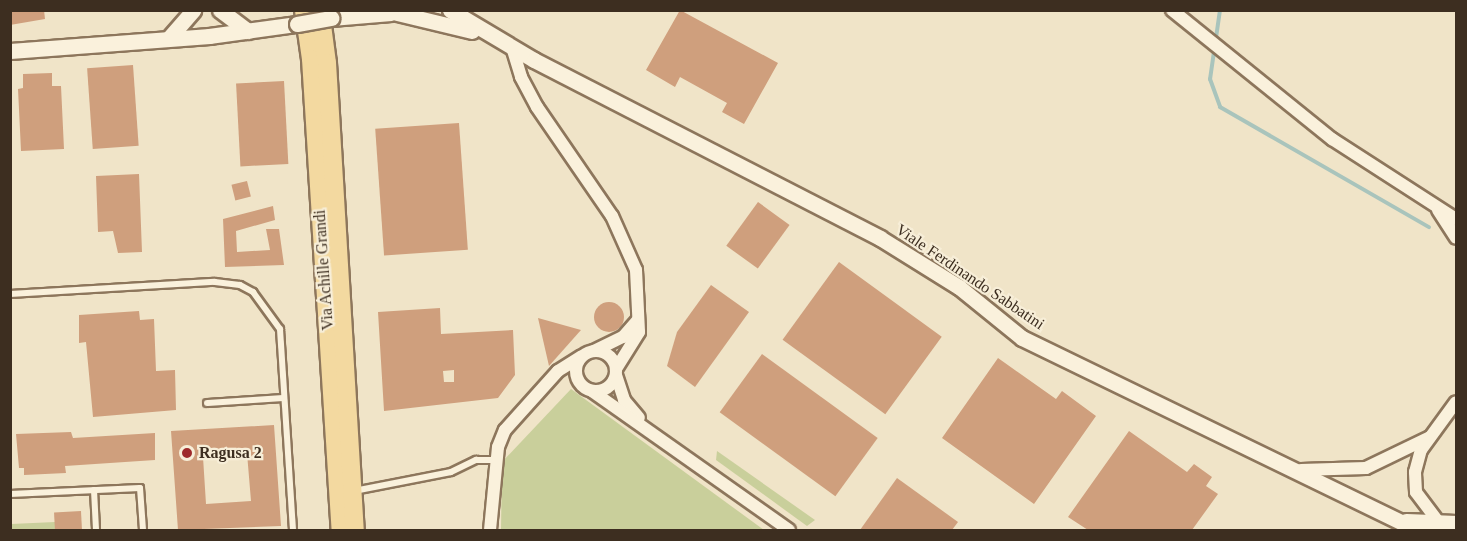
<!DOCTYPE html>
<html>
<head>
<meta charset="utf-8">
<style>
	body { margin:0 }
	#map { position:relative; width:1467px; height:541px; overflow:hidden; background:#f0e4c8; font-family:"Times New Roman",serif }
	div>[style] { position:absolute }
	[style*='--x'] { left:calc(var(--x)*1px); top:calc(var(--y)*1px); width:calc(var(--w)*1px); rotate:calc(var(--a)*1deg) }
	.green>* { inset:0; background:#c9cf9b }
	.stream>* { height:4px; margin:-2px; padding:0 2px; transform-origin:2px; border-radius:2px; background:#a9c4bc }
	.building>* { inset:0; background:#cf9f7d; transform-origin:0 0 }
	.round { border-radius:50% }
	.roads { filter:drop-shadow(2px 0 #8d765c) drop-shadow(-2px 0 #8d765c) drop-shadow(0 2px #8d765c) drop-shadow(0 -2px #8d765c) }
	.service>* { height:6px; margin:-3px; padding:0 3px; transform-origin:3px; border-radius:3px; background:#faf1dc }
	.minor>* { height:12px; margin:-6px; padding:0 6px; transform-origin:6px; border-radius:6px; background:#faf1dc }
	.minor>.ring { margin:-6px; padding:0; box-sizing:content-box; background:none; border:12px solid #faf1dc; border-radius:50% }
	.tertiary>* { height:15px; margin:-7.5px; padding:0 7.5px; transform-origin:7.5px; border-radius:7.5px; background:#faf1dc }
	.primary>* { height:18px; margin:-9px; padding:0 9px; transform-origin:9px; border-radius:9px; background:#f3d9a0 }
	.bridges { filter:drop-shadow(2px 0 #8d765c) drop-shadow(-2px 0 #8d765c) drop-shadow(0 2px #8d765c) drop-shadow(0 -2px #8d765c) }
	.tertiary-bridge>* { height:15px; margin:-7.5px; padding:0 7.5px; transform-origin:7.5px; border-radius:7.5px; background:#faf1dc }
	.dots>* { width:16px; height:16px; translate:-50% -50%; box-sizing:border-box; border:3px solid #f7eed8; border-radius:50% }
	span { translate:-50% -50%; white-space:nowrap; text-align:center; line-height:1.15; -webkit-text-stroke:4.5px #f7eed8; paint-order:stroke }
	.street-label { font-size:16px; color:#3d2e20 }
	.poi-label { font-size:16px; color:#3d2e20; font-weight:700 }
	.left { translate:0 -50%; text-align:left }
	.frame { position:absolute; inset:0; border:12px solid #3d2e20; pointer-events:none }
</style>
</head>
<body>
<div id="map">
	<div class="green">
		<div style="clip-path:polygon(571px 389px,764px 530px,501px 530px,502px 462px)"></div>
		<div style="clip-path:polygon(717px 451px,815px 520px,807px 526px,716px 460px)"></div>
		<div style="clip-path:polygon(55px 522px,56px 530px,11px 530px,11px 524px)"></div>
	</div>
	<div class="stream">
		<div style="--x:1220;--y:10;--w:70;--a:98.2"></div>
		<div style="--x:1210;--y:79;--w:30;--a:70"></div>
		<div style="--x:1220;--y:107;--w:241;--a:29.9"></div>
	</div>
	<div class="building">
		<div style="clip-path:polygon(10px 10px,44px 10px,45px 19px,10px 25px)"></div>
		<div style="clip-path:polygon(680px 10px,778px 63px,744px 124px,722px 112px,727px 103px,680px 77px,675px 87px,646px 70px)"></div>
		<div style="left:133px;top:65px;width:81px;height:46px;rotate:86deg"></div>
		<div style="clip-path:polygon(52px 73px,52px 86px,61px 86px,64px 149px,21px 151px,18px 89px,23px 88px,23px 74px)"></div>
		<div style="left:284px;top:81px;width:83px;height:48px;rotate:87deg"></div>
		<div style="left:459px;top:123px;width:127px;height:84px;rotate:86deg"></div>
		<div style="clip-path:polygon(139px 174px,142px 252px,118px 253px,113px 231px,98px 232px,96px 176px)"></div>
		<div style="left:247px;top:181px;width:16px;height:16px;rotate:76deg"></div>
		<div style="left:758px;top:202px;width:39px;height:54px;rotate:36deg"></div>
		<div style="clip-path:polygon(273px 206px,275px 220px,236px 231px,237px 252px,270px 250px,266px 229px,279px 229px,284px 265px,225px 267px,223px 219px)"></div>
		<div style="left:839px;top:262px;width:127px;height:96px;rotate:36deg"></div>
		<div style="clip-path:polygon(711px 285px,749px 312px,695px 387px,667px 366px,677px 332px)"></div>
		<div class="round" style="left:594px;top:302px;width:30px;height:30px"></div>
		<div style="clip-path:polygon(evenodd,440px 308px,441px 334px,513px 330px,515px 375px,498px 398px,384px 411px,378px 312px,440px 308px,454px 370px,454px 382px,444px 382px,443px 371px,454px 370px)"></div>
		<div style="clip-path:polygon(139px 311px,140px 320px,154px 319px,156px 371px,175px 370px,176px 410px,93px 417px,86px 342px,79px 343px,79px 315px)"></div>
		<div style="clip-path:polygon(538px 318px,581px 330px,549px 366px)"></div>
		<div style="left:762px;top:354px;width:143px;height:72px;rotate:36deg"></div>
		<div style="clip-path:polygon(998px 358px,1056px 399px,1062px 391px,1096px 416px,1034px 504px,942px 438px)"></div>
		<div style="clip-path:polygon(evenodd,274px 425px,281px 526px,178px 530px,171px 431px,274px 425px,247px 453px,251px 501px,206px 504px,203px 457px,247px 453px)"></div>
		<div style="clip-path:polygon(1129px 431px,1187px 472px,1194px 464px,1212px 477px,1206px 486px,1218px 494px,1192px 530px,1088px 530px,1068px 517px)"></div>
		<div style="clip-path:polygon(71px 432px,73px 438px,155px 433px,155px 460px,65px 466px,66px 473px,24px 475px,24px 468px,19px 468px,16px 434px)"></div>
		<div style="clip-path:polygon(897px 478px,958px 522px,952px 530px,860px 530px)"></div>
		<div style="left:81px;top:511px;width:19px;height:27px;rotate:87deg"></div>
	</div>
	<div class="roads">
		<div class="service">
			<div style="--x:10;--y:294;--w:205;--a:-3.4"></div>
			<div style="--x:215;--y:282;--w:25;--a:7"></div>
			<div style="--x:240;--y:285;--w:15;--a:28"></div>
			<div style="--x:253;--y:292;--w:46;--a:53.9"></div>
			<div style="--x:280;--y:329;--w:201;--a:86.3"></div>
			<div style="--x:207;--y:403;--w:77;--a:-3.7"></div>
			<div style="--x:94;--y:490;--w:40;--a:87.1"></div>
			<div style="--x:354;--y:491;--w:99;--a:-11.1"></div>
			<div style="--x:451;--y:472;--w:28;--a:-26"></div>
			<div style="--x:476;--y:460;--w:21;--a:0"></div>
			<div style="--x:10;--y:494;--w:130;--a:-2.6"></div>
			<div style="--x:140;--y:488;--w:42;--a:85.9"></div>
		</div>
		<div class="minor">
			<div style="--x:1172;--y:10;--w:206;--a:38.9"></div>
			<div style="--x:1332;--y:139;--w:148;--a:32.8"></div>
			<div style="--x:512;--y:47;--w:31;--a:73"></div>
			<div style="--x:521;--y:77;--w:34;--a:62"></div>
			<div style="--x:537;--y:107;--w:132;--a:55.5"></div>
			<div style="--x:612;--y:216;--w:59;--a:66"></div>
			<div style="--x:636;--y:270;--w:62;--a:87.2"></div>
			<div style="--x:639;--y:332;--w:44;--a:121.9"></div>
			<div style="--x:1438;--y:210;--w:33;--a:57"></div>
			<div class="ring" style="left:576px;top:351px;width:28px;height:28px"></div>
			<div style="--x:594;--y:351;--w:32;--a:-26"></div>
			<div style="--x:623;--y:337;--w:23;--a:-49"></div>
			<div style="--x:616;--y:375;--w:26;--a:72"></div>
			<div style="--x:624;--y:400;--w:23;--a:50"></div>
			<div style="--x:592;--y:391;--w:241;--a:35.2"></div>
			<div style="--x:1301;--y:470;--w:65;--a:-1.8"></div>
			<div style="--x:1366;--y:468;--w:71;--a:-25.8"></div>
			<div style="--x:1440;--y:524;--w:40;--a:-127"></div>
			<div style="--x:1416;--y:492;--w:20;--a:-93"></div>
			<div style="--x:1415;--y:472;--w:23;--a:-75"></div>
			<div style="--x:1421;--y:450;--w:59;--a:-53.9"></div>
			<div style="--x:490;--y:530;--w:83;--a:-84.5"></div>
			<div style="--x:498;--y:447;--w:18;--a:-68"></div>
			<div style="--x:505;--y:430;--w:79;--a:-48.1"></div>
			<div style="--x:558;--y:371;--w:28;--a:-32"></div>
		</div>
		<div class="tertiary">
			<div style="--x:220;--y:10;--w:35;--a:37"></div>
			<div style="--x:450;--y:10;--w:98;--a:30.8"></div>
			<div style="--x:534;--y:60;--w:389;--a:27.2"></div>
			<div style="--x:880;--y:238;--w:93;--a:31.8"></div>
			<div style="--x:959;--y:287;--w:81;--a:39"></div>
			<div style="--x:1022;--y:338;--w:439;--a:25.9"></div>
			<div style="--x:397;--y:13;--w:77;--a:13.5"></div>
			<div style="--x:331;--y:18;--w:60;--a:-4.8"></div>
			<div style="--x:169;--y:38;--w:37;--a:-49"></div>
			<div style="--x:10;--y:51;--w:200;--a:-4.3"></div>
			<div style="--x:209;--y:36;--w:89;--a:-7.8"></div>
			<div style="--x:1406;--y:521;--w:50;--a:2.3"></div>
		</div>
		<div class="primary">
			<div style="--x:304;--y:10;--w:49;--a:81.9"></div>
			<div style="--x:311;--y:59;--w:472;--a:86.4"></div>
			<div style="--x:320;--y:10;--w:53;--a:82.5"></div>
			<div style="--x:327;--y:63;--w:468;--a:86.6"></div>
		</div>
	</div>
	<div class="bridges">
		<div class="tertiary-bridge">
			<div style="--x:297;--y:24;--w:35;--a:-10"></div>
		</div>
	</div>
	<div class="dots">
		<div style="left:187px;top:453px;background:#9e2a2b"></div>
	</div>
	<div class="street-label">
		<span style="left:324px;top:270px;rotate:-94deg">Via Achille Grandi</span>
		<span style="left:970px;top:277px;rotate:34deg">Viale Ferdinando Sabbatini</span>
	</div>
	<div class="poi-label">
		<span class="left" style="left:199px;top:453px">Ragusa 2</span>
	</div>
	<div class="frame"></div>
</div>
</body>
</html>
